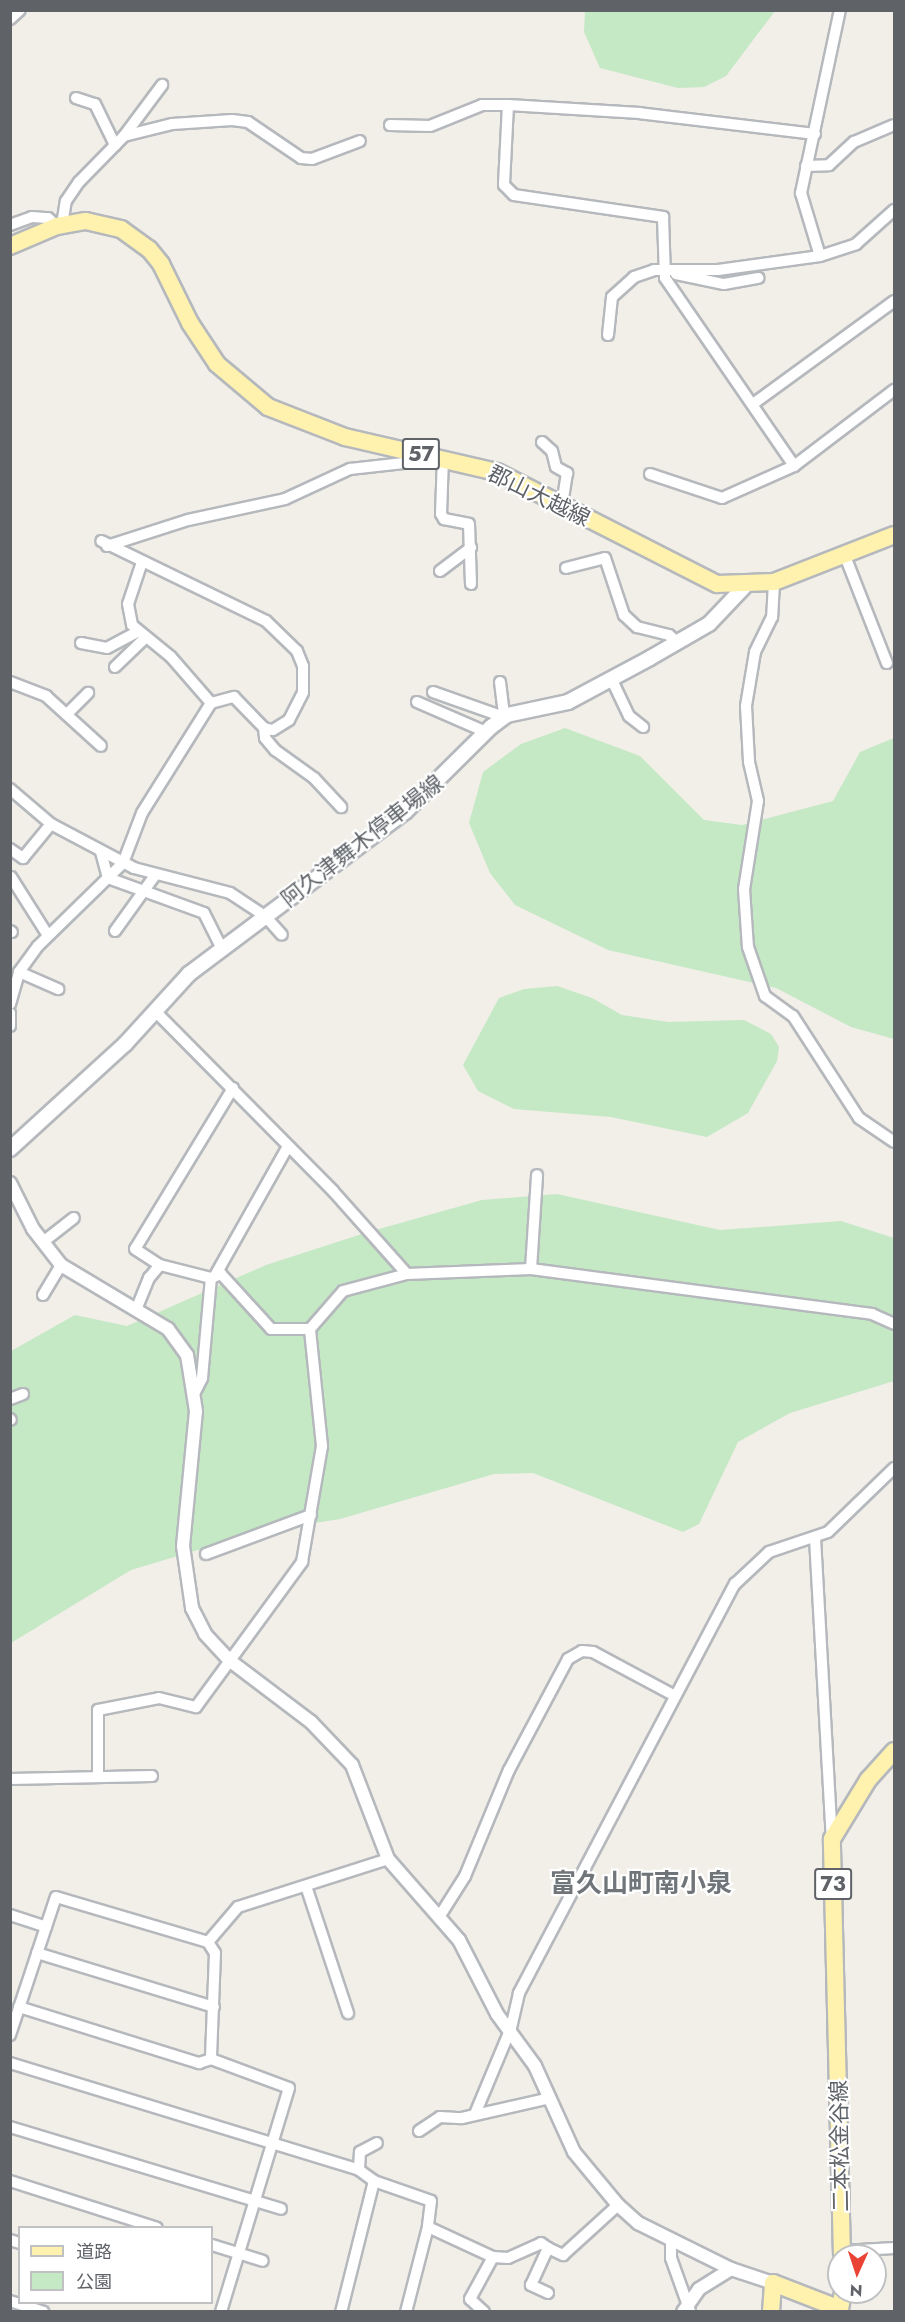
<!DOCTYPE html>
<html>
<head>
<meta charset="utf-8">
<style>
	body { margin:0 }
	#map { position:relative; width:905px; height:2322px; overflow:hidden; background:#f1efe8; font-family:Jost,"Noto Sans JP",sans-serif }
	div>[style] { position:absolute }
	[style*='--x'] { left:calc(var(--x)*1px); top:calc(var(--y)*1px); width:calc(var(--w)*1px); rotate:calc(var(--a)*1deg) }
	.green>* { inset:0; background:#c5e8c5 }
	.roads { filter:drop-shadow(2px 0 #b5b8bc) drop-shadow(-2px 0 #b5b8bc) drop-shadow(0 2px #b5b8bc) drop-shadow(0 -2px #b5b8bc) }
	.minor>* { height:10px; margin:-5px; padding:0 5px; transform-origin:5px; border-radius:5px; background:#fff }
	.tertiary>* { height:12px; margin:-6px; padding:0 6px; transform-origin:6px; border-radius:6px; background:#fff }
	.secondary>* { height:14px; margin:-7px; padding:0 7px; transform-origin:7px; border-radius:7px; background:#fff }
	.primary>* { height:16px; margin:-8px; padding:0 8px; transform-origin:8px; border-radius:8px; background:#fff2af }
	span { translate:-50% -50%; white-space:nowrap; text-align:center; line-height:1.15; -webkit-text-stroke:4.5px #fff; paint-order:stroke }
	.shield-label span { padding:2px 4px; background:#fff; border:2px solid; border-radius:4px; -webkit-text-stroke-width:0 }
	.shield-label { font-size:21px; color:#5f6368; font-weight:700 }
	.street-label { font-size:22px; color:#5f6368 }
	.quarter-label { font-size:26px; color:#70757a; font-weight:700 }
	.frame { position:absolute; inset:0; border:12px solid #5f6368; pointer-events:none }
	.legend { position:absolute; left:18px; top:2226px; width:195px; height:78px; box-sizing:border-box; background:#fff; border:2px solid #bfc1c3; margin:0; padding:8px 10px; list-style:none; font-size:18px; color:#5f6368 }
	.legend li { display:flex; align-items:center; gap:12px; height:30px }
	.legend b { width:30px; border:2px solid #bfc1c3 }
	.north { position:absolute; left:827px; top:2244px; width:60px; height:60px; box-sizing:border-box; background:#fff; border:2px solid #bfc1c3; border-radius:50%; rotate:183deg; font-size:16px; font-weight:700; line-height:24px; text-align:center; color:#5f6368 }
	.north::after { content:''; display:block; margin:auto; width:21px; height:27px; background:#ea4335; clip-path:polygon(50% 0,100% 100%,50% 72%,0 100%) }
</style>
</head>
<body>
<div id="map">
	<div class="green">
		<div style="clip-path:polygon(585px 11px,585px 10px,775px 11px,726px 76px,704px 87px,678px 88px,600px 68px,584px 32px)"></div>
		<div style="clip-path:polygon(565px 728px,640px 756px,704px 820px,742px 825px,833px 801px,860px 752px,894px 738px,894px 1039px,851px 1027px,776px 988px,608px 950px,515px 905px,490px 873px,469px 823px,483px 772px,521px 744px)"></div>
		<div style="clip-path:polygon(557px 986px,592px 998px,622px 1015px,668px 1022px,744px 1020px,771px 1034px,779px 1047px,777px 1061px,748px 1113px,707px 1137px,611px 1117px,514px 1109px,478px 1091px,463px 1065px,499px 998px,524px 989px)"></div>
		<div style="clip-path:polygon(557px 1194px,720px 1230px,841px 1221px,894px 1238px,894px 1381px,790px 1413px,738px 1442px,699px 1524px,683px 1532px,533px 1473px,494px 1474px,340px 1519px,258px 1532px,131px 1570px,11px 1643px,11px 1351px,75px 1315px,127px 1326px,266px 1265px,365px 1233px,482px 1200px)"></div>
	</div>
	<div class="roads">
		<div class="minor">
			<div style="--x:10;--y:19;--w:13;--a:-42"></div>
			<div style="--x:76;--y:98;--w:20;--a:18"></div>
			<div style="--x:95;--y:104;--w:46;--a:64"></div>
			<div style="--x:390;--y:125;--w:40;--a:1.4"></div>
			<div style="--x:430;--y:126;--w:56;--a:-22"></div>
			<div style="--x:482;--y:105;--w:26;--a:0"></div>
			<div style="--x:815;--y:134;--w:176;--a:-173.2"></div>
			<div style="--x:640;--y:113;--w:132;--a:-176.5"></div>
			<div style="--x:508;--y:105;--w:80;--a:92.9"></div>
			<div style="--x:504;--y:185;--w:14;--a:45"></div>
			<div style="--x:514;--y:195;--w:151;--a:8.4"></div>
			<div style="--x:663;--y:217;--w:61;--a:88.1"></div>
			<div style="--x:665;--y:278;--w:228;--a:55.5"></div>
			<div style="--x:794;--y:466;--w:126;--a:-37.2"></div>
			<div style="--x:124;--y:136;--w:49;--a:-14"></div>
			<div style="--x:172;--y:124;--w:60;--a:-3.8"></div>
			<div style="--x:232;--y:120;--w:16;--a:7"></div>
			<div style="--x:248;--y:122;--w:64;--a:34.2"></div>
			<div style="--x:301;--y:158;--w:11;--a:5"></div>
			<div style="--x:312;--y:159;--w:51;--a:-20.6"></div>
			<div style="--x:806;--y:166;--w:23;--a:-2"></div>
			<div style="--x:829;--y:165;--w:34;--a:-43"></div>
			<div style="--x:854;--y:142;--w:43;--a:-23"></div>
			<div style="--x:10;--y:225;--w:23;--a:-20"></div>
			<div style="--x:32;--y:217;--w:16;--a:4"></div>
			<div style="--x:48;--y:218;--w:12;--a:42"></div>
			<div style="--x:62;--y:225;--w:24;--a:-81"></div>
			<div style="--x:66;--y:201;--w:23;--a:-56"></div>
			<div style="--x:79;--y:182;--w:64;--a:-45.6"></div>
			<div style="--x:124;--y:136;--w:64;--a:-53.3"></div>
			<div style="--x:820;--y:256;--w:38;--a:-18"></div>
			<div style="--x:856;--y:244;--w:51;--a:-41.8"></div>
			<div style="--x:676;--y:274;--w:49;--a:11.8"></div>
			<div style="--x:724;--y:284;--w:35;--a:-10"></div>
			<div style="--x:608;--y:335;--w:38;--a:-84"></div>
			<div style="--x:612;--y:297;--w:30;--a:-42"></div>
			<div style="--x:634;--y:277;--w:21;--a:-19"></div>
			<div style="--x:654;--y:270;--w:64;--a:0"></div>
			<div style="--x:718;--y:270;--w:103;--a:-7.8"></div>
			<div style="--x:820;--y:256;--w:66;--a:-106.8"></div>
			<div style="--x:801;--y:193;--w:187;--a:-78"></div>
			<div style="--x:753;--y:404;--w:175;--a:-36.1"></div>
			<div style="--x:542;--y:442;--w:13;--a:42"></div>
			<div style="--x:552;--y:451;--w:16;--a:76"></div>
			<div style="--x:556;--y:467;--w:13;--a:29"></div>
			<div style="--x:567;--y:473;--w:32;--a:99"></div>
			<div style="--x:443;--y:457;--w:57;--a:92"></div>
			<div style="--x:441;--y:514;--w:6;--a:59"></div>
			<div style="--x:444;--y:519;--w:25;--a:11"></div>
			<div style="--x:469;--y:524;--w:60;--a:88.1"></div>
			<div style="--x:650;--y:474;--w:76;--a:18.4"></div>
			<div style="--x:722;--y:498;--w:79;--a:-24"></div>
			<div style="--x:107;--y:546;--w:85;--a:-17.8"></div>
			<div style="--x:188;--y:520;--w:99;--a:-12.2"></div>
			<div style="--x:285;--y:499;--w:72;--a:-24.8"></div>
			<div style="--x:350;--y:469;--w:54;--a:-6.3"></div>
			<div style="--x:404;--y:463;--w:19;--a:-28"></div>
			<div style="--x:845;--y:556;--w:115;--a:68.6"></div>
			<div style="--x:142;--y:562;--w:44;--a:108.4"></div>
			<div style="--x:128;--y:604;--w:21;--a:79"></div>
			<div style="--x:132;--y:625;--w:50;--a:39.4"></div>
			<div style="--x:171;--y:657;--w:61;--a:49"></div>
			<div style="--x:566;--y:568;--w:40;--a:-14.4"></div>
			<div style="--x:605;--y:558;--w:60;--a:71.6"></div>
			<div style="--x:624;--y:615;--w:18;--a:43"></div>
			<div style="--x:637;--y:627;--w:33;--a:14"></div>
			<div style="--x:669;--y:635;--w:12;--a:42"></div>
			<div style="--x:440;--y:571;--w:39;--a:-37"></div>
			<div style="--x:774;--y:582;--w:35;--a:93"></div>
			<div style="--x:772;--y:617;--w:39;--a:116"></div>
			<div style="--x:755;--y:652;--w:55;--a:99.5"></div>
			<div style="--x:746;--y:706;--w:56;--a:86.9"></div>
			<div style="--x:749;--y:762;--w:40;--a:77"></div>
			<div style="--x:758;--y:801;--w:89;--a:99"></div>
			<div style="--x:744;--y:889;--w:58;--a:86.1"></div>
			<div style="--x:748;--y:947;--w:52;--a:70.9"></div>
			<div style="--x:765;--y:996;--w:34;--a:36"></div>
			<div style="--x:793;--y:1016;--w:121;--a:57.1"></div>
			<div style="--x:859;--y:1118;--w:42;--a:34.4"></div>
			<div style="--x:81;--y:643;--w:26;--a:11"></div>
			<div style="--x:107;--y:648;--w:34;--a:-28"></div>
			<div style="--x:115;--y:667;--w:42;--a:-44"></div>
			<div style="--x:611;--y:678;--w:42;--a:64.7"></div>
			<div style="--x:629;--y:716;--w:18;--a:38"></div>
			<div style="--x:10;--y:682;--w:39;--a:21"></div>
			<div style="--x:46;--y:696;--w:74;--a:42.3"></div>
			<div style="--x:500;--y:682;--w:35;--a:83"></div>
			<div style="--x:433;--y:692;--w:75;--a:19.4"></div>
			<div style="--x:417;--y:702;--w:75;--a:23.5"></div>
			<div style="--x:67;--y:714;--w:30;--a:-45"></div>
			<div style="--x:264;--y:728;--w:10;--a:84"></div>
			<div style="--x:265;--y:738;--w:16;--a:50"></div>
			<div style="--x:275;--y:750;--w:48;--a:35.7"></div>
			<div style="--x:314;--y:778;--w:40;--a:47"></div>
			<div style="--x:10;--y:789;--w:54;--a:40.5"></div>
			<div style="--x:10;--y:849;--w:16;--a:35"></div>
			<div style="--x:23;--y:858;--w:44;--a:-50.5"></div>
			<div style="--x:51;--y:824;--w:94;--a:27.9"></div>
			<div style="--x:134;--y:868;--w:99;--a:14.6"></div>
			<div style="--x:230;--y:893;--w:42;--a:33.3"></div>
			<div style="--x:265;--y:916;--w:25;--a:48"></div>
			<div style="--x:101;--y:852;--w:27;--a:75"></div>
			<div style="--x:108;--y:878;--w:102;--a:20"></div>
			<div style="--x:204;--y:913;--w:40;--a:63.4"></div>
			<div style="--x:11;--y:877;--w:67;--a:57.7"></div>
			<div style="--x:10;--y:931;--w:2;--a:27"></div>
			<div style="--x:115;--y:931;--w:70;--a:-54.3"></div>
			<div style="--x:19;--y:972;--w:43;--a:23.6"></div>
			<div style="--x:10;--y:1004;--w:33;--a:-74"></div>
			<div style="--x:19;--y:972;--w:32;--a:-54"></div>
			<div style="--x:38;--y:946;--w:119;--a:-44.3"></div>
			<div style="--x:123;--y:863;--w:53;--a:-69.2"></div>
			<div style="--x:142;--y:813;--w:130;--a:-57.9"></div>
			<div style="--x:211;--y:703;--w:24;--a:-15"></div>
			<div style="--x:234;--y:697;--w:43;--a:45.9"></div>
			<div style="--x:264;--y:728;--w:9;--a:13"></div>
			<div style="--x:273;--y:730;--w:19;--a:-32"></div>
			<div style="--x:289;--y:720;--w:31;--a:-63"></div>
			<div style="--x:303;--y:692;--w:26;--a:-90"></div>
			<div style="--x:303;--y:666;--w:16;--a:-112"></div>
			<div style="--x:297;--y:651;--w:43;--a:-135.9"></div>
			<div style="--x:266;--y:621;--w:183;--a:-154.1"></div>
			<div style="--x:156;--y:1012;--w:252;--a:45.3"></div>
			<div style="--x:333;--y:1191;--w:111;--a:48.3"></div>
			<div style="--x:10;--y:1013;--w:13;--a:90"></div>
			<div style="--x:233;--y:1088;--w:188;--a:121.3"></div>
			<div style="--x:135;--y:1249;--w:30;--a:33"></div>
			<div style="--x:160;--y:1265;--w:53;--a:14.3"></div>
			<div style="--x:211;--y:1278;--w:11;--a:-22"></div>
			<div style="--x:221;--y:1274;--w:74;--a:47.7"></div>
			<div style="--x:271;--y:1329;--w:39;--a:0"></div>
			<div style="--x:43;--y:1242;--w:39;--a:-38"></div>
			<div style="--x:531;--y:1269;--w:94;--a:-86.3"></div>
			<div style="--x:216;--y:1274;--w:147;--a:-60.6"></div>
			<div style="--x:43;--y:1295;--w:35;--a:-59"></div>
			<div style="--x:136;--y:1310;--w:35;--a:-68"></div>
			<div style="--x:149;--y:1278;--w:17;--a:-50"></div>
			<div style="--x:194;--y:1394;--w:18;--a:-63"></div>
			<div style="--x:202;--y:1378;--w:100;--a:-84.9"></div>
			<div style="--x:10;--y:1399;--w:14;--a:-21"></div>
			<div style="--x:10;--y:1419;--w:1;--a:45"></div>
			<div style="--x:815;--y:1538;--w:301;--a:86.8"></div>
			<div style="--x:206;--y:1554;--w:112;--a:-20.4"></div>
			<div style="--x:98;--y:1777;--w:67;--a:-90"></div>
			<div style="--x:98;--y:1710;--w:62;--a:-11.1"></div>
			<div style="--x:159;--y:1698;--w:38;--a:14"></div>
			<div style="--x:196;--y:1707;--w:180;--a:-53.8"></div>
			<div style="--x:302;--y:1562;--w:118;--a:-80.2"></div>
			<div style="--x:322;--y:1446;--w:118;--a:-95.9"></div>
			<div style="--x:310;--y:1329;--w:50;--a:-49"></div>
			<div style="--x:343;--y:1291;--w:66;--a:-14.9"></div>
			<div style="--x:407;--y:1274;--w:124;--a:-2.3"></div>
			<div style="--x:531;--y:1269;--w:344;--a:7.5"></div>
			<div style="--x:872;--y:1314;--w:24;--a:24"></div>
			<div style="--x:10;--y:1779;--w:142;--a:-1.2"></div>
			<div style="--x:306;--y:1886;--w:134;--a:71.7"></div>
			<div style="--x:441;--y:1914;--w:45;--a:-57.7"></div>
			<div style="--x:465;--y:1876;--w:115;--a:-67.5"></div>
			<div style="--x:509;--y:1770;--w:126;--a:-62"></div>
			<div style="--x:568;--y:1659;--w:16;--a:-30"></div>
			<div style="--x:582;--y:1651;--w:11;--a:5"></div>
			<div style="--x:593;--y:1652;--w:93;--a:28.2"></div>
			<div style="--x:10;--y:1915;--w:38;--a:18"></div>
			<div style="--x:208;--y:1942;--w:46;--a:-49.4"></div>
			<div style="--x:238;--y:1907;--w:157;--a:-17.7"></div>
			<div style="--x:37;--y:1953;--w:185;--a:17"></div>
			<div style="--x:19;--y:2007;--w:189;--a:17.3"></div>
			<div style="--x:199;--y:2063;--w:13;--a:-18"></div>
			<div style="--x:10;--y:2035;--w:145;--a:-71.6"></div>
			<div style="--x:56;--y:1897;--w:159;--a:16.5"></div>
			<div style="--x:208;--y:1942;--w:13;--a:58"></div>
			<div style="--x:215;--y:1953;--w:106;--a:92.2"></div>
			<div style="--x:211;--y:2059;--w:83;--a:20.4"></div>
			<div style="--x:289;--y:2088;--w:234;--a:106.9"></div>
			<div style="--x:10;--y:2063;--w:365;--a:17"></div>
			<div style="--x:359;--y:2170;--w:19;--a:36"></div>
			<div style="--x:374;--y:2181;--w:135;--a:104.1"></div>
			<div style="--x:475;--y:2114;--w:93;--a:-67.3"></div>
			<div style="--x:511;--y:2028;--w:36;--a:-77"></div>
			<div style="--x:519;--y:1993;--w:463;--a:-62.2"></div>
			<div style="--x:735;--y:1584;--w:47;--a:-43.3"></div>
			<div style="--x:769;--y:1552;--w:62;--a:-18.7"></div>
			<div style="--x:828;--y:1532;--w:92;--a:-44.1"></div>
			<div style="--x:10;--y:2127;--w:283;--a:16.8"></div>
			<div style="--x:419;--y:2131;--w:25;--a:-34"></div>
			<div style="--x:440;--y:2117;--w:22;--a:3"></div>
			<div style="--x:462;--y:2118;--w:90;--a:-12.8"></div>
			<div style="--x:359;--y:2170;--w:18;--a:-87"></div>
			<div style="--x:360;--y:2152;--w:19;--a:-28"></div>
			<div style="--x:10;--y:2181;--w:154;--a:17.7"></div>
			<div style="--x:374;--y:2181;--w:60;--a:19.3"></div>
			<div style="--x:431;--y:2201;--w:26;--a:97"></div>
			<div style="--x:671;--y:2239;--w:19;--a:90"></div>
			<div style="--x:671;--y:2258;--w:56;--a:70.3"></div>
			<div style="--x:10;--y:2240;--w:10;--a:17"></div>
			<div style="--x:212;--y:2245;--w:53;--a:17.4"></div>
			<div style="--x:842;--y:2251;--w:52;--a:-3.3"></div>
			<div style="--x:548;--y:2293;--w:19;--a:-155"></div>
			<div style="--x:531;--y:2285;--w:41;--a:-65.3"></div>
			<div style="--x:548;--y:2248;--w:17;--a:25"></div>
			<div style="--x:563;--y:2255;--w:74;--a:-42.3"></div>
			<div style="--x:10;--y:2301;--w:35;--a:18"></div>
			<div style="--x:406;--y:2312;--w:88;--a:-75.5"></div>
			<div style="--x:428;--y:2227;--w:72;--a:24.8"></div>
			<div style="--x:493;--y:2257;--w:15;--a:4"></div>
			<div style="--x:508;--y:2258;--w:36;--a:-24"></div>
			<div style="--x:541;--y:2243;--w:9;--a:36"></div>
			<div style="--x:484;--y:2312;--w:19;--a:-137"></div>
			<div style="--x:470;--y:2299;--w:48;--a:-61.3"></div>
		</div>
		<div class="tertiary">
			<div style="--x:10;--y:1183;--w:51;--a:63.4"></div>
			<div style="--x:33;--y:1229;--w:46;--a:52.1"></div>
			<div style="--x:61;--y:1265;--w:125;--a:30.9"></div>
			<div style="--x:168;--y:1329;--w:32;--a:54"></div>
			<div style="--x:187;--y:1355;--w:57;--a:80.9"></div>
			<div style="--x:196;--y:1411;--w:136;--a:95.5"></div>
			<div style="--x:183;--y:1546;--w:63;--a:81.7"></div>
			<div style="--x:192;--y:1608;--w:29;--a:63"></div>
			<div style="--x:205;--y:1634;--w:35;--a:47"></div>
			<div style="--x:229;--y:1660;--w:103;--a:37.1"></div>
			<div style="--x:311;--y:1722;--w:59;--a:46.4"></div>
			<div style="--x:352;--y:1765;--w:101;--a:69"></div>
			<div style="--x:388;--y:1859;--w:108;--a:48.8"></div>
			<div style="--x:459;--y:1940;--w:83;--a:62.8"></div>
			<div style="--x:497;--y:2014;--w:64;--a:53.8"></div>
			<div style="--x:535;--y:2066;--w:94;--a:65.6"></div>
			<div style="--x:574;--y:2152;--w:69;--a:50.3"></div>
			<div style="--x:618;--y:2205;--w:27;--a:42"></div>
			<div style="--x:638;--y:2223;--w:104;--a:26.3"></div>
			<div style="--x:731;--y:2269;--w:44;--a:18.4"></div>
			<div style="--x:683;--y:2312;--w:28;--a:-55"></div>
			<div style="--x:699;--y:2289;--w:38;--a:-32"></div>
		</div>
		<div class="secondary">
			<div style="--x:10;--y:1149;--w:156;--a:-42.4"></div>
			<div style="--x:125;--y:1044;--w:95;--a:-47.6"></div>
			<div style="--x:189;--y:974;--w:270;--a:-36.9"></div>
			<div style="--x:405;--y:812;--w:121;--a:-44.7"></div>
			<div style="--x:491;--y:727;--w:20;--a:-37"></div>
			<div style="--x:507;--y:715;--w:62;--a:-12"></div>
			<div style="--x:568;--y:702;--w:93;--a:-28.2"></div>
			<div style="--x:650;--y:658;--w:68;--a:-30"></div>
			<div style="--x:709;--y:624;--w:52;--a:-46.5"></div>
		</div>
		<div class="primary">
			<div style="--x:10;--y:246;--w:51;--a:-23.1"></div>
			<div style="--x:57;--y:226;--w:29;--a:-10"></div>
			<div style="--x:86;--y:221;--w:36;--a:13"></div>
			<div style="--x:121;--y:229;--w:34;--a:36"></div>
			<div style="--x:149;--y:249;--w:19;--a:51"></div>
			<div style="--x:161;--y:264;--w:66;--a:63.8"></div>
			<div style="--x:190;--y:323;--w:49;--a:56.6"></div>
			<div style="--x:217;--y:364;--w:67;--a:40.1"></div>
			<div style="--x:268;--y:407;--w:83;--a:21.3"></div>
			<div style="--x:345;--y:437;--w:156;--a:13"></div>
			<div style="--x:497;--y:472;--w:247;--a:27"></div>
			<div style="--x:717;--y:584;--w:57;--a:-2"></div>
			<div style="--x:774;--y:582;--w:129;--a:-21.4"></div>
			<div style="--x:842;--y:2256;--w:417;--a:-91.4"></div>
			<div style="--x:832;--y:1839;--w:69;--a:-58.6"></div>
			<div style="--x:868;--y:1780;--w:39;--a:-48"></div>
			<div style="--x:771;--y:2312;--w:29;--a:-86"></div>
			<div style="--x:773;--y:2283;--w:72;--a:21.2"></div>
			<div style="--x:840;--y:2309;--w:17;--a:-80"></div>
		</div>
	</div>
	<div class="shield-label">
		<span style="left:421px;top:454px">57</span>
		<span style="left:833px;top:1884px">73</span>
	</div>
	<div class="street-label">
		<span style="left:539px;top:496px;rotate:26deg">郡山大越線</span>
		<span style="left:362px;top:841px;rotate:-38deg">阿久津舞木停車場線</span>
		<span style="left:840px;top:2146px;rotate:-91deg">二本松金谷線</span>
	</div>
	<div class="quarter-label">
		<span style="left:641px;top:1884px">富久山町南小泉</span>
	</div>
	<div class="frame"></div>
	<ul class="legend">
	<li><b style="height:8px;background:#fff2af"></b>道路</li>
	<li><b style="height:16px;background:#c5e8c5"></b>公園</li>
	</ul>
	<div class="north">N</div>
</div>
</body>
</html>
